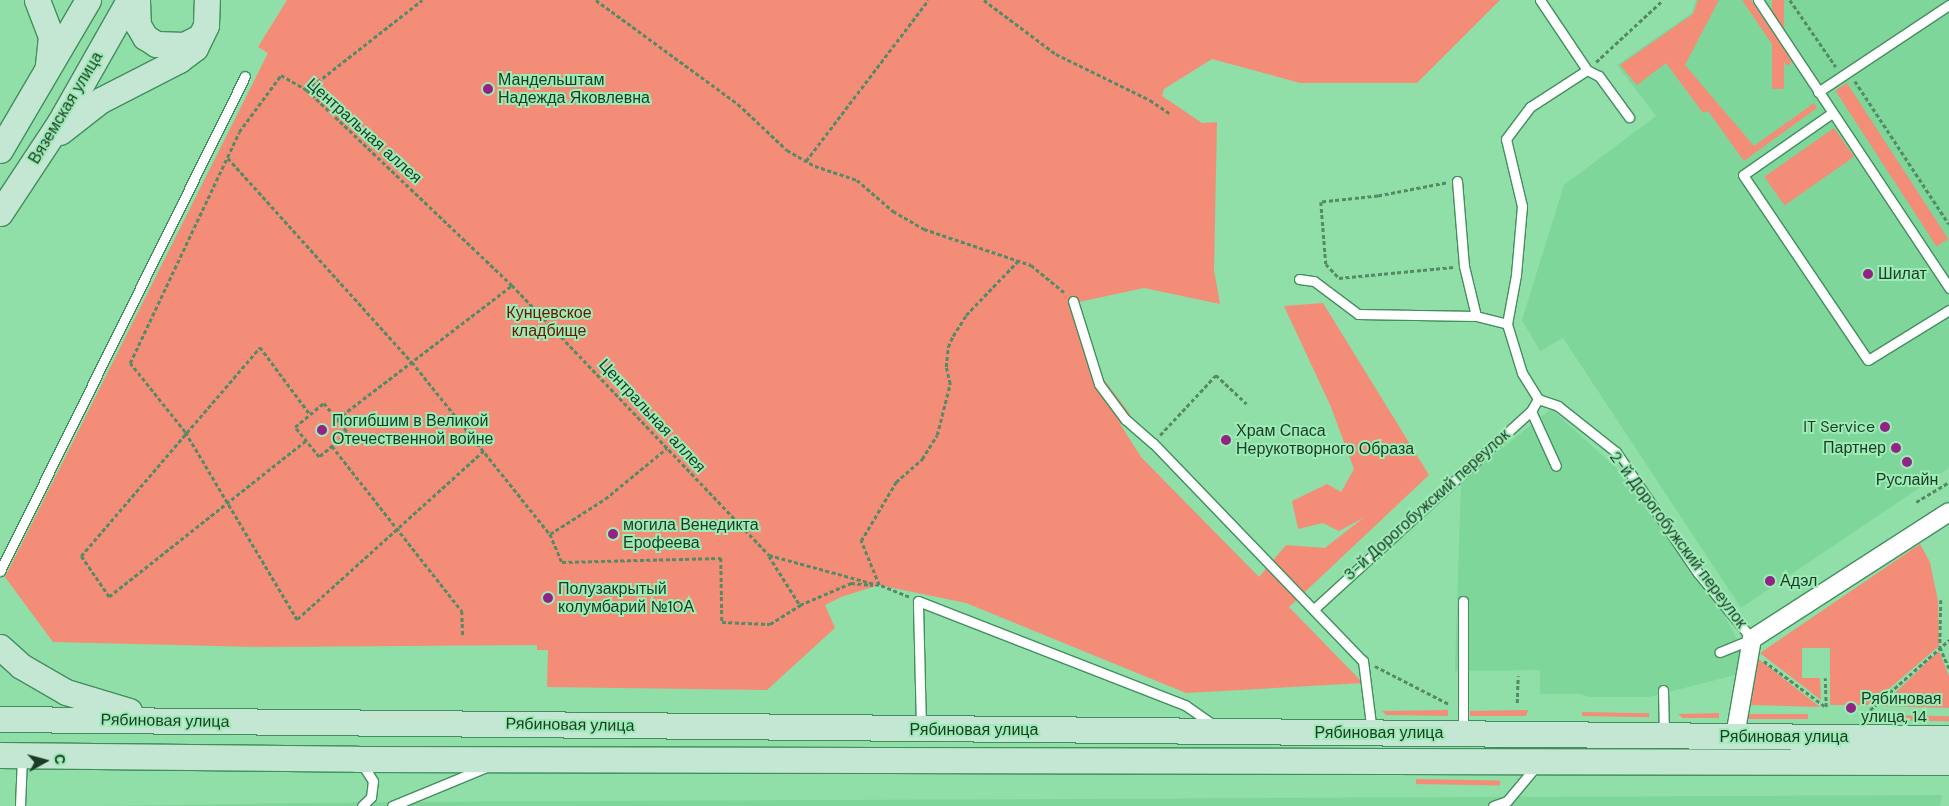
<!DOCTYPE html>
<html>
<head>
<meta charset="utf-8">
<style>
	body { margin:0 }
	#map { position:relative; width:1949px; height:806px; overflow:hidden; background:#90dea8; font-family:"DM Sans",sans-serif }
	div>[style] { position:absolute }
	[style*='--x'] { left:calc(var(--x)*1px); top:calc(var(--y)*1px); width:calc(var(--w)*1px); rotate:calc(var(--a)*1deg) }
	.built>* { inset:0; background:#7fd69b }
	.green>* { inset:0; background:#f48d77; transform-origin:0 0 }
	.path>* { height:2.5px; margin-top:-1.25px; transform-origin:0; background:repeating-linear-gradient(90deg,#548b66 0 4px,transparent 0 6.5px) }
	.roads { filter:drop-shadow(1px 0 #418f5d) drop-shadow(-1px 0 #418f5d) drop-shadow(0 1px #418f5d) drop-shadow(0 -1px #418f5d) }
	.lane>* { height:9px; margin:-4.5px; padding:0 4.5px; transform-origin:4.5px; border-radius:4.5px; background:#fff }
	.street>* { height:18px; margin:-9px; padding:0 9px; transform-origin:9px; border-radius:9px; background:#fff }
	.secondary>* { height:25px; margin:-12.5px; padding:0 12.5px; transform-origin:12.5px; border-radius:12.5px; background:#c3e7d2 }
	.dots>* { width:14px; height:14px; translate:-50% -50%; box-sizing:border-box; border:2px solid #9debb5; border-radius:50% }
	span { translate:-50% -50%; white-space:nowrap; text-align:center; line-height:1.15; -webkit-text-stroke:4px #9debb5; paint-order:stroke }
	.poi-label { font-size:16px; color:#1b3b26 }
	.left { translate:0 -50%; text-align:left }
	.right { translate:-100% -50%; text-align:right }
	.street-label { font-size:16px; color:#1b3b26 }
	.park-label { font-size:16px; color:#671605 }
	.north { position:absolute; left:20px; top:736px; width:50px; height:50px; -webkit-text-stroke:4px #9debb5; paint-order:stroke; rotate:83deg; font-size:14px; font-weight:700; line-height:20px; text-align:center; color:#1b3b26 }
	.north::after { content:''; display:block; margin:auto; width:18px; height:22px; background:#1b3b26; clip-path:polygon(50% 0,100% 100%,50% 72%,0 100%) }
</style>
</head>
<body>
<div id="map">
	<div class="built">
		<div style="clip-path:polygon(1696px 0,1949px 0,1949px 468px,1741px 608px,1563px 338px,1540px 351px,1522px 320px,1564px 185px,1656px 116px,1617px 65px,1692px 13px)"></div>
		<div style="clip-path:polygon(1551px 409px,1623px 474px,1720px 606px,1744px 653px,1739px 674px,1649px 697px,1588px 697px,1581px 694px,1540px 694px,1540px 670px,1455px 671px,1461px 481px)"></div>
		<div style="clip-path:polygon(1942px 795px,1940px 806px,102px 806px,384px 802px)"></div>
	</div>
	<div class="green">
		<div style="clip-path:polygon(287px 0,1500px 0,1417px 83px,1300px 83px,1212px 59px,1164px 89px,1162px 96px,1202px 123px,1217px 122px,1214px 270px,1220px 304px,1144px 288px,1079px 302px,1096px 369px,1130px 414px,1120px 424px,1141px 457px,1259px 577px,1286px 545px,1325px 548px,1363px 518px,1339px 531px,1323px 523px,1298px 529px,1292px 501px,1327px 484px,1341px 492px,1354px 469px,1331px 407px,1284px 306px,1323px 303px,1429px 475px,1289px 607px,1363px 683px,1186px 693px,966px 603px,879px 585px,841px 597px,825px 605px,835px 628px,767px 690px,547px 687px,548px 650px,537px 650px,537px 645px,261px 647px,53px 642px,5px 577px,268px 53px,258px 47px)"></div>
		<div style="clip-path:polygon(1698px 0,1719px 0,1685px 65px,1754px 146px,1814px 103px,1817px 108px,1744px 161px,1708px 111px,1703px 113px,1666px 63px,1637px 85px,1620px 65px,1693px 14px)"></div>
		<div style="clip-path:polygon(1742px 0,1751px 0,1792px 62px,1787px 66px)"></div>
		<div style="left:1772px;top:0;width:12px;height:89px"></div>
		<div style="left:1847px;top:83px;width:186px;height:14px;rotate:57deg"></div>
		<div style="left:1834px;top:128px;width:35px;height:85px;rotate:55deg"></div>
		<div style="clip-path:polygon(1920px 544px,1930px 562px,1938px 601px,1939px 646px,1870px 705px,1830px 705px,1830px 648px,1802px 648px,1802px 678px,1820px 678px,1821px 700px,1760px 653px)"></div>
		<div style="clip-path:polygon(1939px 651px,1949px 676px,1949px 708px,1881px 706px)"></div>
		<div style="clip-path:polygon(1756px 657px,1820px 707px,1751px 705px)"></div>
		<div style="clip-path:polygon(1448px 710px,1448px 716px,1386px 715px,1382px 711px)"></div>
		<div style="clip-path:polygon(1528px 710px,1526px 716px,1470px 716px,1470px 711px)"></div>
		<div style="left:1582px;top:712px;width:67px;height:4px;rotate:1deg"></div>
		<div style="clip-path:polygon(1719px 713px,1719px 718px,1683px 718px,1678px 714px)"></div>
		<div style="left:1749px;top:714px;width:59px;height:5px"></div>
		<div style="left:1884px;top:715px;width:65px;height:5px;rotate:1deg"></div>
		<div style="left:1416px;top:779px;width:84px;height:5px;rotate:1deg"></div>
	</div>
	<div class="path">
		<div style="--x:596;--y:0;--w:176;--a:36.2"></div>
		<div style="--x:738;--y:104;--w:67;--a:43.2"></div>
		<div style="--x:787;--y:150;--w:32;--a:30"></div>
		<div style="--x:815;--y:166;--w:44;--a:18.4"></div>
		<div style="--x:857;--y:180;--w:48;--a:40.7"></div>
		<div style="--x:893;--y:211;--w:36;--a:30"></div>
		<div style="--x:924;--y:229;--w:113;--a:18.6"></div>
		<div style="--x:1031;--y:265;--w:44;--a:39.5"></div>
		<div style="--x:984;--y:0;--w:90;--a:36.9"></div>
		<div style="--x:1056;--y:54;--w:105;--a:26.1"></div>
		<div style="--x:1150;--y:100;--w:25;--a:34"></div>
		<div style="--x:1790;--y:0;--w:81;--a:55.5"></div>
		<div style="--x:1596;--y:62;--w:91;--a:-42.8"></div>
		<div style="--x:1855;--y:81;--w:171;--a:56.7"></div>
		<div style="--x:307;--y:90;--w:146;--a:-38"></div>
		<div style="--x:228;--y:158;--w:275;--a:48"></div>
		<div style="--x:412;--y:362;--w:221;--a:51.3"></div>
		<div style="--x:550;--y:534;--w:30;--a:67"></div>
		<div style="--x:562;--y:562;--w:159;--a:-1.4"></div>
		<div style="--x:721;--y:558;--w:64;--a:89.1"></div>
		<div style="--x:722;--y:622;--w:48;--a:2.4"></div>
		<div style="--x:770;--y:624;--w:36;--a:-32"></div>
		<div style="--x:800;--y:605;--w:56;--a:-23.3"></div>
		<div style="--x:851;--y:583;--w:22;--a:5"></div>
		<div style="--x:806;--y:161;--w:202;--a:-52.8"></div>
		<div style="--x:1446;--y:183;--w:69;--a:169.2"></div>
		<div style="--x:1378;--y:196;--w:57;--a:174"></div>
		<div style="--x:1321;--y:202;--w:62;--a:85.4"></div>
		<div style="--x:1326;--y:264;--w:19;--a:47"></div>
		<div style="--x:1339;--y:278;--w:115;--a:-5.5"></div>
		<div style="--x:324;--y:403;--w:38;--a:51"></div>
		<div style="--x:348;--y:433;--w:38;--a:140"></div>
		<div style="--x:319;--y:457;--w:38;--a:-129"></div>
		<div style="--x:295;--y:427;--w:38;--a:-40"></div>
		<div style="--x:337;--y:419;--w:220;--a:-37.4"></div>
		<div style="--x:1160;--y:435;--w:82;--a:-47"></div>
		<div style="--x:1216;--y:375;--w:42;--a:43.1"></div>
		<div style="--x:306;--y:441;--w:251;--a:141.6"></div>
		<div style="--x:109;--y:597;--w:50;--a:-124.3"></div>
		<div style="--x:81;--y:556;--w:275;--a:-49.4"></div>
		<div style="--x:260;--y:347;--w:84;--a:53.3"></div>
		<div style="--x:332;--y:446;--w:210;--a:51.8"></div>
		<div style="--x:462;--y:611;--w:25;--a:88"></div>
		<div style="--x:484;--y:451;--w:252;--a:137.9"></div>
		<div style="--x:297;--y:620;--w:219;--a:-120.8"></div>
		<div style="--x:185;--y:432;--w:88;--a:-128.6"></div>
		<div style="--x:130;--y:363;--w:255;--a:-64.7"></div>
		<div style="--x:239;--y:132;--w:71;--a:-53.6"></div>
		<div style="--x:281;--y:75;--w:30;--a:30"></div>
		<div style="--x:307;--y:90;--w:283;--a:43.6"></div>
		<div style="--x:512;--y:285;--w:373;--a:46.4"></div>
		<div style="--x:769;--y:555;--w:114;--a:15.3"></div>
		<div style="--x:1916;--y:502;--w:39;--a:-31"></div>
		<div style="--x:550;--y:534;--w:65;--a:-32.5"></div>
		<div style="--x:605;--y:499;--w:80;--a:-39.4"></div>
		<div style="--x:769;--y:556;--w:58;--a:57.7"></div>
		<div style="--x:909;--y:597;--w:32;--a:-158"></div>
		<div style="--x:879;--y:585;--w:48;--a:-112.2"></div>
		<div style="--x:861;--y:541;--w:69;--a:-59.3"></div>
		<div style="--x:896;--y:482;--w:35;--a:-41"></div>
		<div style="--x:922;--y:459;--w:28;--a:-58"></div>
		<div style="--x:937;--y:435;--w:53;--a:-75.7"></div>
		<div style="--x:950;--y:384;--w:17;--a:-103"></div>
		<div style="--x:946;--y:367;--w:20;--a:-84"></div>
		<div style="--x:948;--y:347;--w:12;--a:-66"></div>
		<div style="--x:953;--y:336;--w:25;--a:-58"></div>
		<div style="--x:966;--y:315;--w:75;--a:-46.1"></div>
		<div style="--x:1941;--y:600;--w:47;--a:91.2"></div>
		<div style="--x:1940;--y:647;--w:23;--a:67"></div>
		<div style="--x:1764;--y:661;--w:77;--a:36.6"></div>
		<div style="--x:1826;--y:707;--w:29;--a:-92"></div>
		<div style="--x:1375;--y:666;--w:83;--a:27.2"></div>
		<div style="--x:1517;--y:703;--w:27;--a:-88"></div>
		<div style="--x:1870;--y:710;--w:106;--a:-41.5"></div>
	</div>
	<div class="roads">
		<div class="lane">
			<div style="--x:1540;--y:0;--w:84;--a:56.1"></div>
			<div style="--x:1587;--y:70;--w:68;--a:147"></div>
			<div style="--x:1530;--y:107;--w:40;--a:127"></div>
			<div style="--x:1506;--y:139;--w:69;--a:76.6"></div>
			<div style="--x:1522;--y:206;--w:69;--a:95"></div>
			<div style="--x:1516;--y:275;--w:50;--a:100.4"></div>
			<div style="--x:1507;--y:324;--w:51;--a:73"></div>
			<div style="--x:1522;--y:373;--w:31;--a:58"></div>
			<div style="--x:1538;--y:399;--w:21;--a:19"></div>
			<div style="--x:1558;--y:406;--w:74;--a:38.4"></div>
			<div style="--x:1616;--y:452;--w:146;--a:55.9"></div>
			<div style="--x:1698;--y:573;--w:85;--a:50.7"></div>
			<div style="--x:1752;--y:639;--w:35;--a:158"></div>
			<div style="--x:1758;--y:0;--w:346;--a:56.4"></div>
			<div style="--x:1587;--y:70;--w:13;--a:27"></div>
			<div style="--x:1599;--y:76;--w:51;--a:53.8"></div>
			<div style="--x:1818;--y:92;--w:157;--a:-33.6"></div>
			<div style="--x:1832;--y:113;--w:108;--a:145.1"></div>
			<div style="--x:1743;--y:175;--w:223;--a:56"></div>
			<div style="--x:1868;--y:360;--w:95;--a:-31.7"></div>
			<div style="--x:1457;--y:181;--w:85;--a:85.3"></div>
			<div style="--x:1464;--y:266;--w:51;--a:76.5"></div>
			<div style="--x:1299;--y:279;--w:15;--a:8"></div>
			<div style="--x:1314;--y:281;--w:55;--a:36.9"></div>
			<div style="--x:1358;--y:314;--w:118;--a:1"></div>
			<div style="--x:1476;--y:316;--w:32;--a:14"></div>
			<div style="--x:1073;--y:301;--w:87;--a:72.6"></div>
			<div style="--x:1099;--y:384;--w:44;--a:53.4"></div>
			<div style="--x:1125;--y:419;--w:37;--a:41"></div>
			<div style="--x:1153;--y:443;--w:303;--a:46.1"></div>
			<div style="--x:1363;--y:661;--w:72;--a:82.8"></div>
			<div style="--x:1531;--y:411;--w:60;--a:65.6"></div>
			<div style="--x:0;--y:571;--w:552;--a:-63.67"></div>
			<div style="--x:1314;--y:609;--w:294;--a:-42.4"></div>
			<div style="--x:1531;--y:411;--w:14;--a:-60"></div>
			<div style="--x:1663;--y:690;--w:43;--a:88.7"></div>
			<div style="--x:921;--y:727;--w:126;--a:-91.4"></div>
			<div style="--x:918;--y:601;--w:287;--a:21.3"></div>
			<div style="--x:1185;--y:705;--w:33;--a:35"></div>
			<div style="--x:1463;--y:733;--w:132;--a:-90"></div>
			<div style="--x:20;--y:806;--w:50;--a:-87.7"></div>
			<div style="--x:362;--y:806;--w:13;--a:-45"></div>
			<div style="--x:371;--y:797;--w:16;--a:-83"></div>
			<div style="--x:373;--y:781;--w:20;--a:-123"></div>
			<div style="--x:392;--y:806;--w:100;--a:-22.4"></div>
			<div style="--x:1493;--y:806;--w:15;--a:-20"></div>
			<div style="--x:1507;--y:801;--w:48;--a:-50"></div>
		</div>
		<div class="street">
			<div style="--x:1735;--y:736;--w:98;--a:-80.1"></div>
			<div style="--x:1752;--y:639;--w:234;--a:-32.8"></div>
		</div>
		<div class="secondary">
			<div style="--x:37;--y:0;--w:39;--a:69"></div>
			<div style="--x:51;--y:36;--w:31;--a:96"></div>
			<div style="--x:137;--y:0;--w:25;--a:88"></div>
			<div style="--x:138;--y:25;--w:14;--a:60"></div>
			<div style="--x:145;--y:37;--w:13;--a:32"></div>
			<div style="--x:156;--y:44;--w:28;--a:2"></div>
			<div style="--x:184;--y:45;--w:18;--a:-27"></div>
			<div style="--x:60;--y:132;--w:52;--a:-38"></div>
			<div style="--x:101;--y:100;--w:88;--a:-27.1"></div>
			<div style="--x:179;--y:60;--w:20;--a:-37"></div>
			<div style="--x:195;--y:48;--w:25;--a:-64"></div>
			<div style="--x:206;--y:25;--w:25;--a:-88"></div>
			<div style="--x:0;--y:150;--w:174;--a:-59.6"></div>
			<div style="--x:0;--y:213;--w:109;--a:-56.6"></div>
			<div style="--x:60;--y:122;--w:140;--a:-60.5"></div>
			<div style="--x:0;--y:647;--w:28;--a:42"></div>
			<div style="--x:21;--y:666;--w:52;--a:30"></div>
			<div style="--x:66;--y:692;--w:66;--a:16.8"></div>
			<div style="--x:0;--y:719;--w:1949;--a:0.56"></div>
			<div style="--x:0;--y:755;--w:357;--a:0.6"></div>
			<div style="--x:357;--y:759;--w:1592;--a:0.11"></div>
		</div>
	</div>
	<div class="dots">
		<div style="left:488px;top:89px;background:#922384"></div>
		<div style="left:1868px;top:274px;background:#922384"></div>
		<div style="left:1885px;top:427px;background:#922384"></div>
		<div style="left:322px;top:430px;background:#922384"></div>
		<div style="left:1226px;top:440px;background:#922384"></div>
		<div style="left:1896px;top:448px;background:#922384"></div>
		<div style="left:1907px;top:462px;background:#922384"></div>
		<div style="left:613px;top:534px;background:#922384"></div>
		<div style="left:1770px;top:581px;background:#922384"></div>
		<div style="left:548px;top:598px;background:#922384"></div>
		<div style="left:1851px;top:708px;background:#922384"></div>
	</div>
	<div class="poi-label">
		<span class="left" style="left:498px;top:89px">Мандельштам<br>Надежда Яковлевна</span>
		<span class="left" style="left:1878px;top:274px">Шилат</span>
		<span class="left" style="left:332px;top:430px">Погибшим в Великой<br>Отечественной войне</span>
		<span class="right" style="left:1875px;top:427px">IT Service</span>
		<span class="left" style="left:1236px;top:440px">Храм Спаса<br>Нерукотворного Образа</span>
		<span class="right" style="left:1886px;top:448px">Партнер</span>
		<span style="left:1907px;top:480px">Руслайн</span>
		<span class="left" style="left:623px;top:534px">могила Венедикта<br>Ерофеева</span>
		<span class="left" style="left:1780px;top:581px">Адэл</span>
		<span class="left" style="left:558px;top:598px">Полузакрытый<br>колумбарий №10А</span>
		<span class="left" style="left:1861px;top:708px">Рябиновая<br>улица, 14</span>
	</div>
	<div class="street-label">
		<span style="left:66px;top:108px;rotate:-59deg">Вяземская улица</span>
		<span style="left:364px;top:131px;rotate:42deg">Центральная аллея</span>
		<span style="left:652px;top:416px;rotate:47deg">Центральная аллея</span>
		<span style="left:1427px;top:505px;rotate:-42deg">3-й Дорогобужский переулок</span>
		<span style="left:1678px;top:540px;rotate:53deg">2-й Дорогобужский переулок</span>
		<span style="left:165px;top:721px;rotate:1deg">Рябиновая улица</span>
		<span style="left:570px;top:725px;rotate:1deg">Рябиновая улица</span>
		<span style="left:974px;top:730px">Рябиновая улица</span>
		<span style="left:1379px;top:733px">Рябиновая улица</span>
		<span style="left:1784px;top:737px">Рябиновая улица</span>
	</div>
	<div class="park-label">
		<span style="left:549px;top:322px">Кунцевское<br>кладбище</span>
	</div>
	<div class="north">С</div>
</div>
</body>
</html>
